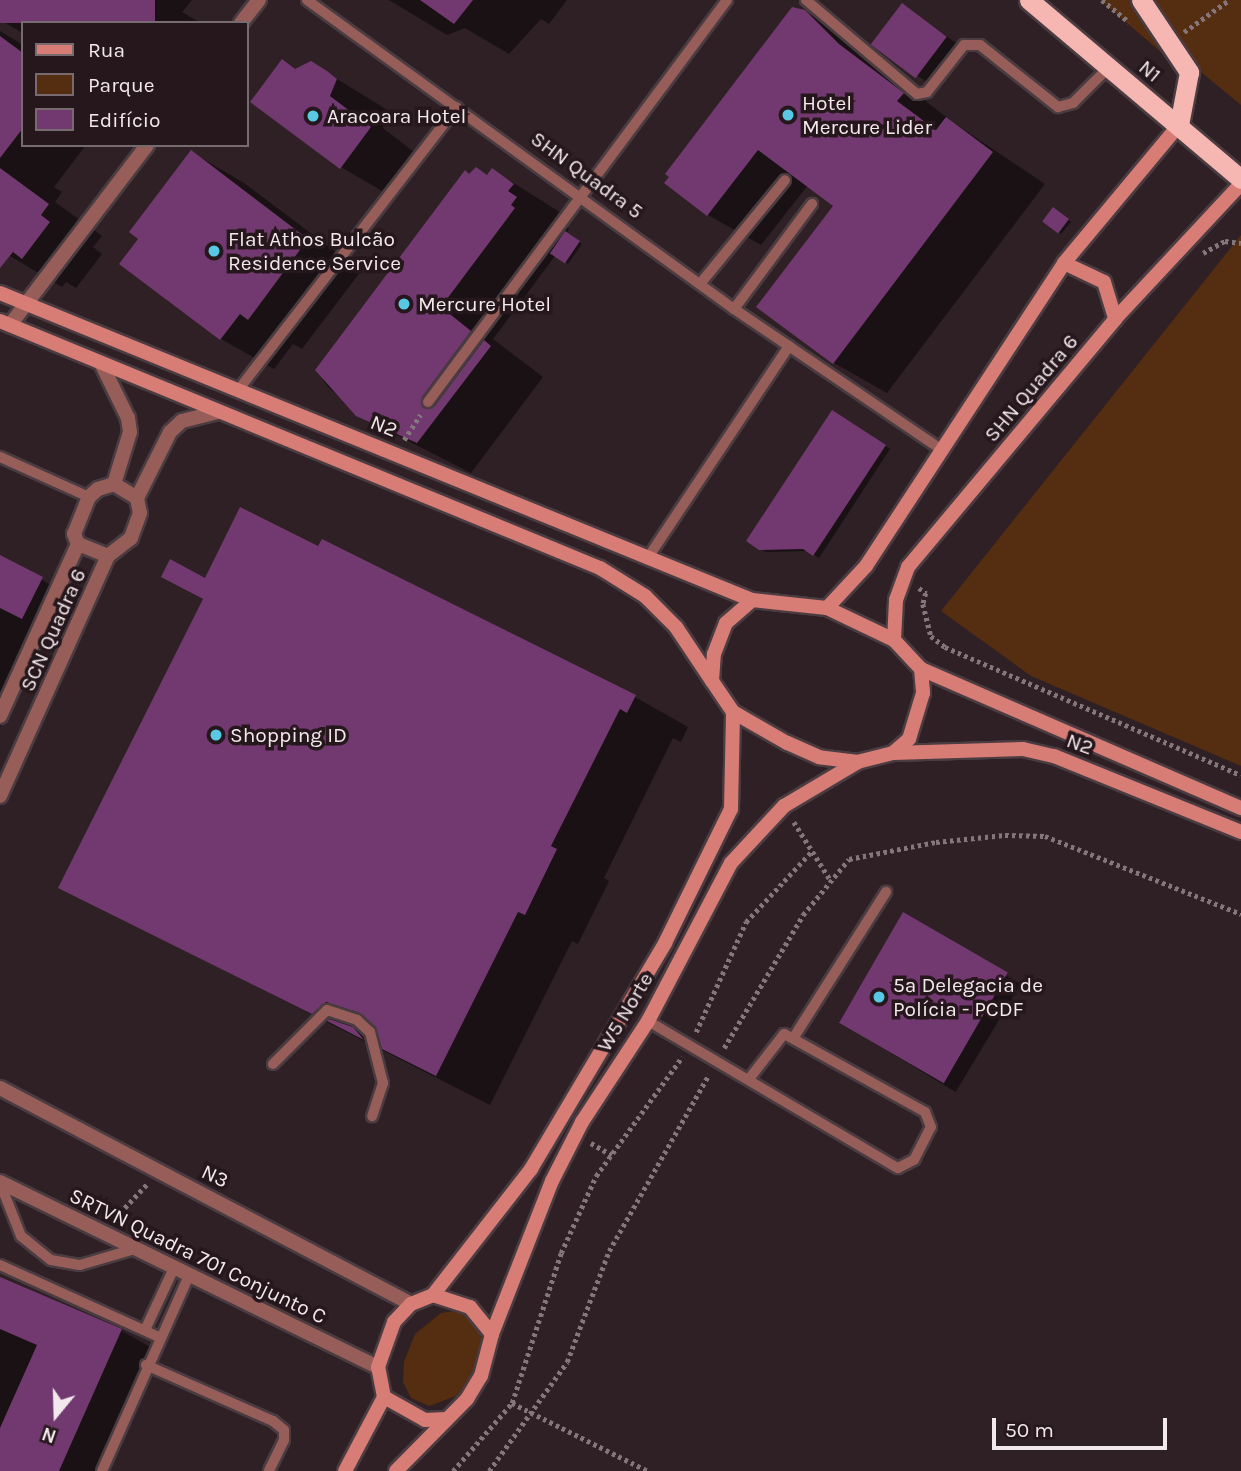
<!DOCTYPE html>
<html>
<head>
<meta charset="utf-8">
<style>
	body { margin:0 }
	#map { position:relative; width:1241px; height:1471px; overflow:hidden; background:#2f2025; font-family:Karla,sans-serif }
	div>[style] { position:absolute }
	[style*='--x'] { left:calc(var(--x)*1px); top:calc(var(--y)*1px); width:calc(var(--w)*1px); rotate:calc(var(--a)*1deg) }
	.green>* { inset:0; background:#552d10 }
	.shadow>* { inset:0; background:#0007; transform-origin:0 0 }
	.building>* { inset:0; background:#723970; transform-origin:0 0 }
	.path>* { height:4.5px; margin-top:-2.25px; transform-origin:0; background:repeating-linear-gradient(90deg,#84777c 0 3.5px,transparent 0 7px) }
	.roads { filter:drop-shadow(2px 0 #4a3c41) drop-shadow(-2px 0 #4a3c41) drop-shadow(0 2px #4a3c41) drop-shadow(0 -2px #4a3c41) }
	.service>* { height:10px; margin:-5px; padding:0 5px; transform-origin:5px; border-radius:5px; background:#975e59 }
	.tertiary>* { height:14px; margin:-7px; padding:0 7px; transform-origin:7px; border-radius:7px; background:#975e59 }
	.secondary>* { height:14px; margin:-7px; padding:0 7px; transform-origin:7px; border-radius:7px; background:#d87c76 }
	.trunk>* { height:19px; margin:-9.5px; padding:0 9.5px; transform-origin:9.5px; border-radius:9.5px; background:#f6b7b2 }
	.dots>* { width:19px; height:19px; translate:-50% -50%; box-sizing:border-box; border:4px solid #25171c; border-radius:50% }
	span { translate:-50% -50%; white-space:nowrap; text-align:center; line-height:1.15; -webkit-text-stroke:7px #25171c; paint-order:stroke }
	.street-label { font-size:21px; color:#f3e8ec }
	.poi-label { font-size:21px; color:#f3e8ec }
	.left { translate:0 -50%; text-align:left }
	.legend { position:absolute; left:21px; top:21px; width:228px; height:126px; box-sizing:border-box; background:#25171c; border:2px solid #776b6f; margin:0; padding:9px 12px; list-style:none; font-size:21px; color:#f3e8ec }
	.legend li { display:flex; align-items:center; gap:14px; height:35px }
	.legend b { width:35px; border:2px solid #776b6f }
	.north { position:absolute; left:21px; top:1380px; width:70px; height:70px; -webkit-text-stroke:5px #25171c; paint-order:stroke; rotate:199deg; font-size:19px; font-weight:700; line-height:28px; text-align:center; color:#f3e8ec }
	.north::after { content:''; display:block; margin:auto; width:24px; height:32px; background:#f3e8ec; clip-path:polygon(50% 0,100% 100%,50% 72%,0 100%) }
	.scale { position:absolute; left:992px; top:1418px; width:175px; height:32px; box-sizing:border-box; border:4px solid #f3e8ec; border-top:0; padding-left:9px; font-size:21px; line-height:24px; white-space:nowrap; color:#f3e8ec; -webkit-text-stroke:5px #25171c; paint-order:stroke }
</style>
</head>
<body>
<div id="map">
	<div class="green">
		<div style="clip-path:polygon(1100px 0,1241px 0,1241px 105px,1156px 35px,1182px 70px)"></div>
		<div style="clip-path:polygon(1241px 235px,1241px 766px,1031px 676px,941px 611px)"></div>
		<div style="clip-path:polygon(461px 1310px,478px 1324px,483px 1347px,476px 1375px,456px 1396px,429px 1406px,411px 1398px,403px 1382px,404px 1362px,415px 1334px,441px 1313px)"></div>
	</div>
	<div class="shadow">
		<div style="clip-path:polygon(0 0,192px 0,182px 12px,201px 23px,23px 23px,23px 33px,0 20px)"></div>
		<div style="clip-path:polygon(389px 0,567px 0,549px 24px,541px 19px,509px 54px,465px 28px,447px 35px)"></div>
		<div style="left:902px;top:5px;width:71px;height:49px;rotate:35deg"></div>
		<div style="clip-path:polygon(804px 11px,859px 42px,893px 76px,954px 123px,1045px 184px,887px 393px,834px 363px,836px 206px,808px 185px,761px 245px,708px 215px)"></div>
		<div style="clip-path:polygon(0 31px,23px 45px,23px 145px,86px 145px,54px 187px,62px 192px,55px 202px,102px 236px,93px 247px,102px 254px,76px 288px,66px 282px,62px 287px,0 250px)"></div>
		<div style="clip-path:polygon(311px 63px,389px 111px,383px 128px,423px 159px,394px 198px,341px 167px)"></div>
		<div style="clip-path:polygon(191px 152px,244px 183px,361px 271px,302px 349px,293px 344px,274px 369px,221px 339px,140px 238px)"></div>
		<div style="clip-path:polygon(493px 170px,566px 216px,561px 223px,569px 229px,566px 233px,582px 244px,568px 264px,555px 256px,493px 339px,543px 377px,471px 473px,365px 419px,327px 386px,317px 370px,470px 175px,488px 176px)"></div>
		<div style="clip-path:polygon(1058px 211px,1071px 222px,1061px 234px,1044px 221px)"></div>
		<div style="clip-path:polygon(833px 412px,890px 449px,819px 558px,809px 551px,766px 552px,748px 541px)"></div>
		<div style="clip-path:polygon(0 557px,95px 609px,76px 648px,47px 633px,0 727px)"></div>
		<div style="clip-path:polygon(evenodd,163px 577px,206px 580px,635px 697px,688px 727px,681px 742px,673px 738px,604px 878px,609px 881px,578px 944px,572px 941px,490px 1105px,61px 887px,204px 600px,163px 577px,380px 1032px,388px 1049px,371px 1039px,380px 1032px)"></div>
		<div style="left:904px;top:914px;width:136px;height:126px;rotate:31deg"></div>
		<div style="clip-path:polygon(0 1279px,122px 1331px,159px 1352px,106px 1471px,0 1471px)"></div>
	</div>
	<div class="building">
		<div style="left:0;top:0;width:155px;height:23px"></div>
		<div style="clip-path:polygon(420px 0,473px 0,454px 24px)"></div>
		<div style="left:902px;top:3px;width:56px;height:52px;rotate:37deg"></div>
		<div style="clip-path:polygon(792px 7px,805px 10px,839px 44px,904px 93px,897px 101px,936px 130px,946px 117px,993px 152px,833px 364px,756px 307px,833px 206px,758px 150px,707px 216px,664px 183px,669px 177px,665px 174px)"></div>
		<div style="clip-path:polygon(0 36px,23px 53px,23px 128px,0 158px)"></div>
		<div style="clip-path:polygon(282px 59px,295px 69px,311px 61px,327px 71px,337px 79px,330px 96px,371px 127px,340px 169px,250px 102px)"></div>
		<div style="clip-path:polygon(191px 150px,308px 239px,248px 320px,240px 314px,220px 340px,119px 264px,138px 239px,129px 232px)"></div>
		<div style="clip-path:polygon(476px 167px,487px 175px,492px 168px,514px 184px,508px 191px,517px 197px,511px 205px,515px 208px,441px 307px,471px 331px,422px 397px,423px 408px,434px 407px,484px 340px,491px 346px,417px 443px,356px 416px,315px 370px,465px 170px,469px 174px)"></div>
		<div style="clip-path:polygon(0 168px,49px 204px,41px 215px,50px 222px,22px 259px,13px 252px,0 268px)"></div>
		<div style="left:1053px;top:207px;width:20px;height:18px;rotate:37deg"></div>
		<div style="left:565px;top:231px;width:18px;height:27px;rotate:34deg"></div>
		<div style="clip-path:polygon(832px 410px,886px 445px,813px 556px,803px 549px,759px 550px,746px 541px)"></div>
		<div style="clip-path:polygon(240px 507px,318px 546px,322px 539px,636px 695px,627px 713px,620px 709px,551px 846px,557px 849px,525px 915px,518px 912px,436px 1076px,382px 1049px,376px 1027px,360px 1013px,326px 1002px,312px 1014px,58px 888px,203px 599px,161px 577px,170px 559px,205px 578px)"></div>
		<div style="clip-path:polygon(0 555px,43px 577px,22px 619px,0 608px)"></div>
		<div style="left:903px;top:912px;width:121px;height:128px;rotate:30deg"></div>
		<div style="clip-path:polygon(329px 1019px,353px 1027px,364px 1040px,327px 1021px)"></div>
		<div style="clip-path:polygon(0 1277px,122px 1329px,59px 1471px,0 1471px,0 1428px,37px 1345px,0 1329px)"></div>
	</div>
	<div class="path">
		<div style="--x:1102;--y:0;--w:35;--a:39"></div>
		<div style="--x:1184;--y:32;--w:55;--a:-35.4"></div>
		<div style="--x:1203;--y:253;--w:25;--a:-29"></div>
		<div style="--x:1225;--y:241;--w:16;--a:7"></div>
		<div style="--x:404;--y:440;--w:30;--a:-57"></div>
		<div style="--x:919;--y:588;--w:9;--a:36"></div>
		<div style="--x:926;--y:593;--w:11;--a:105"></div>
		<div style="--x:923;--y:604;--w:33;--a:76"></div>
		<div style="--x:931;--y:636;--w:18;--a:38"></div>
		<div style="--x:945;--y:647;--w:322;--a:23.4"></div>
		<div style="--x:794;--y:822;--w:70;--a:57.9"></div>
		<div style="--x:696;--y:1032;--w:121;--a:-65.6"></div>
		<div style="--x:746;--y:922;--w:96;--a:-47.1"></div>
		<div style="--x:724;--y:1048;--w:155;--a:-59.3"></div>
		<div style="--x:803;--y:915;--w:72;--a:-50.6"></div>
		<div style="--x:849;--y:859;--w:89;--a:-11.1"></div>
		<div style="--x:936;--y:842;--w:69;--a:-5.8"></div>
		<div style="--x:1005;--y:835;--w:40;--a:1.4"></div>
		<div style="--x:1045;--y:836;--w:211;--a:21.7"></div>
		<div style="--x:591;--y:1143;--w:24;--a:30"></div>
		<div style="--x:115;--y:1218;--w:47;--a:-46.7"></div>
		<div style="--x:512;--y:1403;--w:152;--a:26.6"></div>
		<div style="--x:453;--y:1471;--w:90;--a:-49.1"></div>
		<div style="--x:512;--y:1403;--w:158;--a:-71.9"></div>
		<div style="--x:561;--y:1253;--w:85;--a:-65.6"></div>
		<div style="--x:596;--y:1176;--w:147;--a:-54.1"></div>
		<div style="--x:489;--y:1471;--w:134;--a:-54.4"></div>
		<div style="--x:567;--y:1362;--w:119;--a:-69.3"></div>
		<div style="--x:609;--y:1251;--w:203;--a:-60.5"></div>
	</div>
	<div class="roads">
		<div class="service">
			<div style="--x:307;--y:0;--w:527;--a:35.89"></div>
			<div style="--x:734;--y:309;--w:131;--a:-53.4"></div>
			<div style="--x:806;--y:0;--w:145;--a:40.3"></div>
			<div style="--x:917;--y:94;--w:10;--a:-11"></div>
			<div style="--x:927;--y:92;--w:60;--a:-51.8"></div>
			<div style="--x:964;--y:45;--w:16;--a:0"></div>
			<div style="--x:980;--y:45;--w:100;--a:38.5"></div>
			<div style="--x:1058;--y:107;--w:16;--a:-15"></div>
			<div style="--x:1073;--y:103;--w:51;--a:-45"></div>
			<div style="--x:700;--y:284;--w:134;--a:-50.7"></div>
			<div style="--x:734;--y:309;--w:251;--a:34.1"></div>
			<div style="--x:239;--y:389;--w:356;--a:-52.3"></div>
			<div style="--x:428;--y:402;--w:501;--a:-53.36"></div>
			<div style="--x:0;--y:457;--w:98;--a:24.2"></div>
			<div style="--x:647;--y:559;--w:256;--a:-56.3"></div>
			<div style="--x:648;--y:1021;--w:290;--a:30.5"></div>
			<div style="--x:898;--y:1168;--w:18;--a:-27"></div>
			<div style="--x:914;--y:1160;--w:37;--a:-63"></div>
			<div style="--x:931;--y:1127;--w:16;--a:-112"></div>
			<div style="--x:925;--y:1112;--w:161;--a:-151"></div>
			<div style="--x:784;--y:1034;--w:57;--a:127.9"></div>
			<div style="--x:794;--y:1037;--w:172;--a:-57.6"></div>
			<div style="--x:273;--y:1064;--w:76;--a:-45"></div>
			<div style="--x:327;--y:1010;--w:32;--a:18"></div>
			<div style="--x:357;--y:1020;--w:18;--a:43"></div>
			<div style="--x:370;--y:1032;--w:53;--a:75.7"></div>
			<div style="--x:383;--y:1083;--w:35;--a:108"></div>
			<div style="--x:0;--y:1183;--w:57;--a:68.4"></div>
			<div style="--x:21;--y:1236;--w:38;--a:39"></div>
			<div style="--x:51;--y:1260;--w:29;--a:10"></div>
			<div style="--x:80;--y:1265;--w:60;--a:-16.3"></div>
			<div style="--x:0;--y:1265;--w:175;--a:24.4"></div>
			<div style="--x:145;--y:1330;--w:68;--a:-64.9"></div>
			<div style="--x:146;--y:1365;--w:139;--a:23.8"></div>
			<div style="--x:273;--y:1421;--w:14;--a:39"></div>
			<div style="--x:284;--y:1430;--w:10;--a:90"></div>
			<div style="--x:284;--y:1440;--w:34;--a:116"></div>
			<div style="--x:102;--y:1471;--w:214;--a:-66"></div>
		</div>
		<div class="tertiary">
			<div style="--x:241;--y:23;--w:29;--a:-52"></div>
			<div style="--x:10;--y:325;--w:226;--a:-52.7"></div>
			<div style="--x:101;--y:363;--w:61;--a:63.9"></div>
			<div style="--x:128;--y:418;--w:14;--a:82"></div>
			<div style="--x:130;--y:432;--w:54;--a:107.1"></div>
			<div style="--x:114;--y:484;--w:27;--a:31"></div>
			<div style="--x:137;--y:498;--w:15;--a:79"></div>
			<div style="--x:140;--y:513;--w:27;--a:110"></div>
			<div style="--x:131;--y:538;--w:29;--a:142"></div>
			<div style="--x:108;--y:556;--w:32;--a:-158"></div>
			<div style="--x:78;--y:544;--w:11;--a:-112"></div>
			<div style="--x:74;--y:534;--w:40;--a:-68"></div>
			<div style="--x:89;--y:497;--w:12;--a:-42"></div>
			<div style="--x:98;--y:489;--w:17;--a:-17"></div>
			<div style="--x:137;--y:498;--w:74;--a:-63.4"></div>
			<div style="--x:170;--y:432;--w:16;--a:-43"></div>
			<div style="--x:182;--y:421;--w:37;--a:-14"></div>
			<div style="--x:0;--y:716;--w:189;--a:-65.6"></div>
			<div style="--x:0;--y:796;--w:263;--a:-65.8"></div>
			<div style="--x:0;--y:1088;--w:464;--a:27.7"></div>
			<div style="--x:0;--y:1182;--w:421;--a:26.1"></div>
		</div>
		<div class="secondary">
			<div style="--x:1064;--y:263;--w:44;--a:25.4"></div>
			<div style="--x:1104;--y:282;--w:39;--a:73"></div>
			<div style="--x:0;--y:293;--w:812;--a:22.21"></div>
			<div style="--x:0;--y:321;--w:649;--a:22.38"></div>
			<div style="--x:600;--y:568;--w:53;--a:31.9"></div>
			<div style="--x:645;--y:596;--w:44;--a:45"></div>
			<div style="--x:676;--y:627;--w:65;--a:56.3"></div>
			<div style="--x:827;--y:608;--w:57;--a:-47.1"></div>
			<div style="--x:866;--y:566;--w:362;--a:-56.8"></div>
			<div style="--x:1064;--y:263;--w:180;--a:-50.2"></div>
			<div style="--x:894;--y:640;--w:40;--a:-87.1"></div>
			<div style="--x:896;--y:600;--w:35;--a:-70"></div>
			<div style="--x:908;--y:567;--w:323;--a:-50.1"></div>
			<div style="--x:1115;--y:319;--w:185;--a:-47"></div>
			<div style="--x:921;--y:669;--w:24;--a:85"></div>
			<div style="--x:923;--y:693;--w:48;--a:106.9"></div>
			<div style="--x:909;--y:739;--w:21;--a:139"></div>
			<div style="--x:893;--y:753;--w:36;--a:166"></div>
			<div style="--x:858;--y:762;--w:39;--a:-173"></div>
			<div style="--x:819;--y:757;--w:35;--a:-156"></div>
			<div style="--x:787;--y:743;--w:62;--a:-150.1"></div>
			<div style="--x:733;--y:712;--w:37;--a:-124"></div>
			<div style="--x:712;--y:681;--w:27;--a:-86"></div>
			<div style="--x:714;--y:654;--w:33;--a:-69"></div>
			<div style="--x:726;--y:623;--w:35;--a:-41"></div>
			<div style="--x:752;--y:600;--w:75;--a:6.1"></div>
			<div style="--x:827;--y:608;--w:74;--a:25.5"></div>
			<div style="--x:894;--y:640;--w:40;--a:47"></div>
			<div style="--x:921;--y:669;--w:349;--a:23.5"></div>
			<div style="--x:893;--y:753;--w:130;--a:-1.8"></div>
			<div style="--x:1023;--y:749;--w:32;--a:13"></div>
			<div style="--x:1054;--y:756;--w:202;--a:22.1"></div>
			<div style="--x:433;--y:1295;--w:160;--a:-52.1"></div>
			<div style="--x:531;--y:1169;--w:263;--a:-59.3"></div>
			<div style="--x:665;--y:943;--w:149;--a:-63.8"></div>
			<div style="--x:731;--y:809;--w:97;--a:-88.8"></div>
			<div style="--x:446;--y:1419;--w:21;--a:177"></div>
			<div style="--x:425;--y:1420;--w:47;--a:-150.7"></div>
			<div style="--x:384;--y:1397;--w:31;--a:-101"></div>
			<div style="--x:378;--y:1367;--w:48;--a:-70.4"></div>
			<div style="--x:394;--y:1322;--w:25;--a:-47"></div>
			<div style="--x:411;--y:1304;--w:24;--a:-22"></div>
			<div style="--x:433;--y:1295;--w:39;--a:18"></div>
			<div style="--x:470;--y:1307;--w:35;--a:51"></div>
			<div style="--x:345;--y:1471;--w:84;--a:-62.2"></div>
			<div style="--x:396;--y:1471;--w:101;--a:-45.4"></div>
			<div style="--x:467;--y:1399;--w:27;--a:-59"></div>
			<div style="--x:481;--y:1376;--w:43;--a:-75.3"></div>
			<div style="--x:492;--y:1334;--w:164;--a:-68.6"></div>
			<div style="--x:552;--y:1181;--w:66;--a:-63"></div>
			<div style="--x:582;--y:1122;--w:121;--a:-56.8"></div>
			<div style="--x:648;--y:1021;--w:178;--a:-62.3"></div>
			<div style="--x:731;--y:863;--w:78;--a:-47.1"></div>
			<div style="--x:784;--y:806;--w:86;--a:-30.7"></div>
		</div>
		<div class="trunk">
			<div style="--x:1029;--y:0;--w:277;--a:40.2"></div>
			<div style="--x:1141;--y:0;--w:87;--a:56.3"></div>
			<div style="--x:1189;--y:72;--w:54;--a:100.7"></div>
		</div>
	</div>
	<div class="dots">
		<div style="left:788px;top:115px;background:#59c8e4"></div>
		<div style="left:313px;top:116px;background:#59c8e4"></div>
		<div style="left:214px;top:251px;background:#59c8e4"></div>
		<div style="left:404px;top:304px;background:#59c8e4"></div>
		<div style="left:216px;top:735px;background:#59c8e4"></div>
		<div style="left:879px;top:997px;background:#59c8e4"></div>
	</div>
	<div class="street-label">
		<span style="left:1150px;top:71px;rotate:40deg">N1</span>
		<span style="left:587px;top:175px;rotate:36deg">SHN Quadra 5</span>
		<span style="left:1031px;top:388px;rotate:-50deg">SHN Quadra 6</span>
		<span style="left:384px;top:426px;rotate:22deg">N2</span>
		<span style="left:53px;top:630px;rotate:-66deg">SCN Quadra 6</span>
		<span style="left:1080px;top:744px;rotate:20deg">N2</span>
		<span style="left:625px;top:1012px;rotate:-59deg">W5 Norte</span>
		<span style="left:215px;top:1176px;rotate:25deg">N3</span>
		<span style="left:198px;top:1256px;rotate:26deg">SRTVN Quadra 701 Conjunto C</span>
	</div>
	<div class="poi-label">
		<span class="left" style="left:802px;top:115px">Hotel<br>Mercure Lider</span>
		<span class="left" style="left:327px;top:116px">Aracoara Hotel</span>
		<span class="left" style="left:228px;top:251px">Flat Athos Bulcão<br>Residence Service</span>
		<span class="left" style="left:418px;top:304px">Mercure Hotel</span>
		<span class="left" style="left:230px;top:735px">Shopping ID</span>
		<span class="left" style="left:893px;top:997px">5ª Delegacia de<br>Polícia - PCDF</span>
	</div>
	<ul class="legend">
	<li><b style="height:9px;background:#d87c76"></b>Rua</li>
	<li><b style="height:19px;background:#552d10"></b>Parque</li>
	<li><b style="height:19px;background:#723970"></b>Edifício</li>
	</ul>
	<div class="north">N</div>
	<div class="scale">50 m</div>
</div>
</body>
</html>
